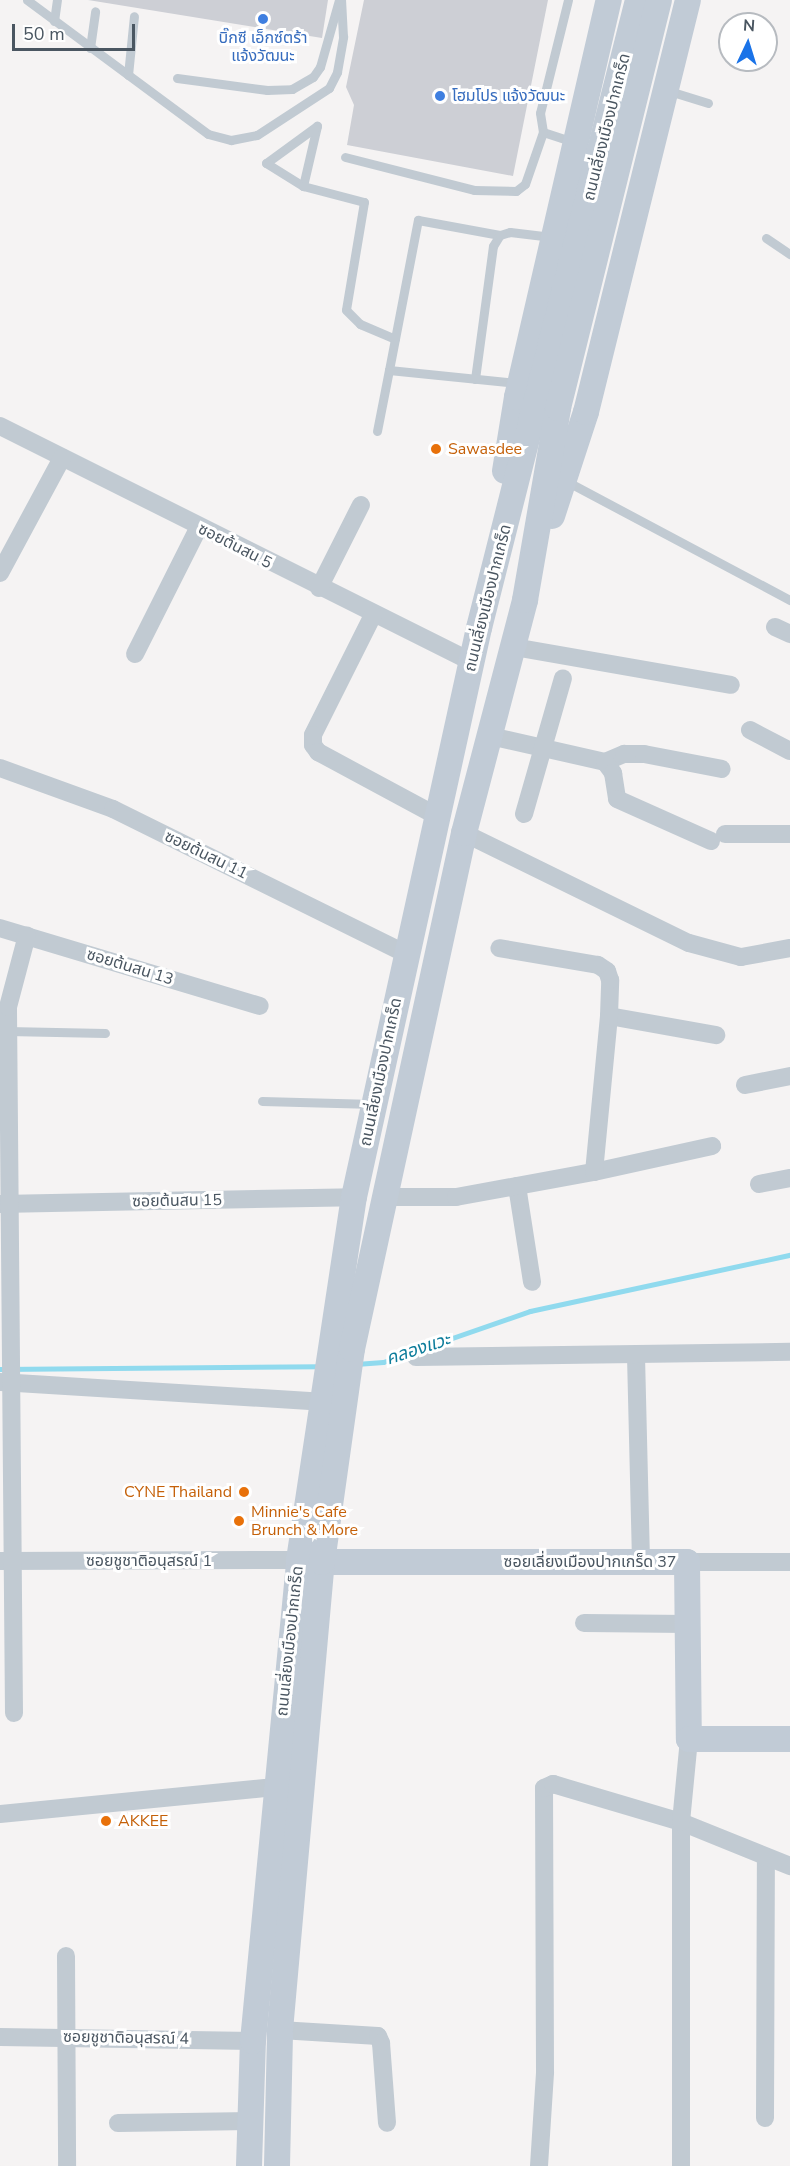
<!DOCTYPE html>
<html>
<head>
<meta charset="utf-8">
<style>
	body { margin:0 }
	#map { position:relative; width:790px; height:2166px; overflow:hidden; background:#f5f3f3; font-family:"Nunito Sans","Noto Sans Thai",sans-serif }
	div>[style] { position:absolute }
	[style*='--x'] { left:calc(var(--x)*1px); top:calc(var(--y)*1px); width:calc(var(--w)*1px); rotate:calc(var(--a)*1deg) }
	.stream>* { height:5px; margin:-2.5px; padding:0 2.5px; transform-origin:2.5px; border-radius:2.5px; background:#90daee }
	.building>* { inset:0; background:#cdcfd5 }
	.lane>* { height:9px; margin:-4.5px; padding:0 4.5px; transform-origin:4.5px; border-radius:4.5px; background:#c1cad2 }
	.street>* { height:18px; margin:-9px; padding:0 9px; transform-origin:9px; border-radius:9px; background:#c1cad2 }
	.secondary>* { height:26px; margin:-13px; padding:0 13px; transform-origin:13px; border-radius:13px; background:#c1cbd6 }
	.dots>* { width:16px; height:16px; translate:-50% -50%; box-sizing:border-box; border:3px solid #fff; border-radius:50% }
	span { translate:-50% -50%; white-space:nowrap; text-align:center; line-height:1.15; -webkit-text-stroke:6px #fff; paint-order:stroke }
	.shop-label { font-size:16px; color:#366cbe }
	.left { translate:0 -50%; text-align:left }
	.street-label { font-size:16px; color:#4a5661 }
	.food-label { font-size:16px; color:#c56008 }
	.right { translate:-100% -50%; text-align:right }
	.water-label { font-size:18px; color:#0c7c9b; font-style:italic }
	.north { position:absolute; left:718px; top:12px; width:60px; height:60px; box-sizing:border-box; background:#fff; border:2px solid #b7bbc0; border-radius:50%; rotate:4deg; font-size:16px; font-weight:700; line-height:24px; text-align:center; color:#4a5661 }
	.north::after { content:''; display:block; margin:auto; width:21px; height:27px; background:#1a73e8; clip-path:polygon(50% 0,100% 100%,50% 72%,0 100%) }
	.scale { position:absolute; left:12px; top:24px; width:123px; height:27px; box-sizing:border-box; border:3px solid #4a5661; border-top:0; padding-left:8px; font-size:18px; line-height:21px; white-space:nowrap; color:#4a5661; -webkit-text-stroke:4px #fff; paint-order:stroke }
</style>
</head>
<body>
<div id="map">
	<div class="stream">
		<div style="--x:356;--y:1364;--w:27;--a:-4"></div>
		<div style="--x:383;--y:1362;--w:156;--a:-19.1"></div>
		<div style="--x:530;--y:1311;--w:266;--a:-12.2"></div>
		<div style="--x:0;--y:1369;--w:320;--a:-0.5"></div>
	</div>
	<div class="building">
		<div style="clip-path:polygon(88px 0,328px 0,322px 38px)"></div>
		<div style="clip-path:polygon(364px 0,548px 0,513px 176px,347px 145px,354px 105px,346px 87px)"></div>
	</div>
	<div class="lane">
		<div style="--x:27;--y:0;--w:225;--a:36.5"></div>
		<div style="--x:208;--y:134;--w:24;--a:15"></div>
		<div style="--x:231;--y:140;--w:26;--a:-11"></div>
		<div style="--x:257;--y:135;--w:86;--a:-33.1"></div>
		<div style="--x:329;--y:88;--w:18;--a:-63"></div>
		<div style="--x:337;--y:72;--w:36;--a:-80"></div>
		<div style="--x:343;--y:37;--w:37;--a:-93"></div>
		<div style="--x:568;--y:0;--w:116;--a:103.9"></div>
		<div style="--x:540;--y:113;--w:19;--a:81"></div>
		<div style="--x:543;--y:132;--w:33;--a:18"></div>
		<div style="--x:54;--y:21;--w:21;--a:-82"></div>
		<div style="--x:90;--y:48;--w:37;--a:-82"></div>
		<div style="--x:128;--y:75;--w:59;--a:-84.2"></div>
		<div style="--x:177;--y:78;--w:91;--a:7.6"></div>
		<div style="--x:267;--y:90;--w:25;--a:-2"></div>
		<div style="--x:292;--y:89;--w:24;--a:-30"></div>
		<div style="--x:313;--y:77;--w:12;--a:-55"></div>
		<div style="--x:320;--y:67;--w:70;--a:-74.2"></div>
		<div style="--x:666;--y:90;--w:44;--a:17.2"></div>
		<div style="--x:345;--y:157;--w:133;--a:14.3"></div>
		<div style="--x:474;--y:190;--w:42;--a:1.4"></div>
		<div style="--x:516;--y:191;--w:11;--a:-38"></div>
		<div style="--x:525;--y:184;--w:55;--a:-70.9"></div>
		<div style="--x:303;--y:186;--w:62;--a:-76.9"></div>
		<div style="--x:317;--y:126;--w:63;--a:144"></div>
		<div style="--x:266;--y:163;--w:44;--a:31.9"></div>
		<div style="--x:303;--y:186;--w:63;--a:14.7"></div>
		<div style="--x:364;--y:202;--w:109;--a:99.5"></div>
		<div style="--x:346;--y:310;--w:20;--a:45"></div>
		<div style="--x:360;--y:324;--w:38;--a:23"></div>
		<div style="--x:766;--y:238;--w:29;--a:34"></div>
		<div style="--x:389;--y:370;--w:153;--a:-79.1"></div>
		<div style="--x:418;--y:220;--w:83;--a:10.4"></div>
		<div style="--x:475;--y:379;--w:134;--a:-82.3"></div>
		<div style="--x:493;--y:246;--w:13;--a:-58"></div>
		<div style="--x:500;--y:235;--w:10;--a:-17"></div>
		<div style="--x:510;--y:232;--w:42;--a:6.8"></div>
		<div style="--x:377;--y:431;--w:62;--a:-78.9"></div>
		<div style="--x:389;--y:370;--w:130;--a:5.8"></div>
		<div style="--x:566;--y:481;--w:254;--a:28"></div>
		<div style="--x:7;--y:1031;--w:98;--a:1.2"></div>
		<div style="--x:262;--y:1101;--w:112;--a:1.5"></div>
	</div>
	<div class="street">
		<div style="--x:0;--y:426;--w:528;--a:26.57"></div>
		<div style="--x:0;--y:573;--w:131;--a:-61.7"></div>
		<div style="--x:319;--y:588;--w:93;--a:-63.2"></div>
		<div style="--x:373;--y:615;--w:134;--a:116.6"></div>
		<div style="--x:313;--y:735;--w:10;--a:90"></div>
		<div style="--x:313;--y:745;--w:9;--a:54"></div>
		<div style="--x:318;--y:752;--w:135;--a:28.3"></div>
		<div style="--x:775;--y:627;--w:17;--a:25"></div>
		<div style="--x:514;--y:647;--w:220;--a:9.9"></div>
		<div style="--x:135;--y:654;--w:142;--a:-63.3"></div>
		<div style="--x:750;--y:730;--w:45;--a:27.7"></div>
		<div style="--x:490;--y:736;--w:118;--a:12.7"></div>
		<div style="--x:605;--y:762;--w:21;--a:-23"></div>
		<div style="--x:624;--y:754;--w:20;--a:0"></div>
		<div style="--x:644;--y:754;--w:79;--a:10.9"></div>
		<div style="--x:605;--y:762;--w:14;--a:54"></div>
		<div style="--x:613;--y:773;--w:26;--a:81"></div>
		<div style="--x:617;--y:799;--w:103;--a:24.1"></div>
		<div style="--x:0;--y:768;--w:120;--a:19.9"></div>
		<div style="--x:113;--y:809;--w:327;--a:26.3"></div>
		<div style="--x:524;--y:814;--w:141;--a:-74"></div>
		<div style="--x:464;--y:833;--w:250;--a:26.1"></div>
		<div style="--x:689;--y:943;--w:54;--a:15.1"></div>
		<div style="--x:741;--y:957;--w:50;--a:-10.4"></div>
		<div style="--x:725;--y:834;--w:65;--a:0"></div>
		<div style="--x:0;--y:928;--w:271;--a:16.7"></div>
		<div style="--x:609;--y:1016;--w:109;--a:10.1"></div>
		<div style="--x:745;--y:1085;--w:46;--a:-11.3"></div>
		<div style="--x:594;--y:1172;--w:121;--a:-12.4"></div>
		<div style="--x:759;--y:1184;--w:32;--a:-11"></div>
		<div style="--x:517;--y:1186;--w:97;--a:81.1"></div>
		<div style="--x:383;--y:1197;--w:73;--a:0"></div>
		<div style="--x:456;--y:1197;--w:140;--a:-10.3"></div>
		<div style="--x:594;--y:1172;--w:157;--a:-84.5"></div>
		<div style="--x:609;--y:1016;--w:36;--a:-88"></div>
		<div style="--x:610;--y:980;--w:9;--a:-108"></div>
		<div style="--x:607;--y:971;--w:11;--a:-146"></div>
		<div style="--x:598;--y:965;--w:100;--a:-170.3"></div>
		<div style="--x:0;--y:1204;--w:354;--a:-1.1"></div>
		<div style="--x:636;--y:1356;--w:206;--a:88.6"></div>
		<div style="--x:416;--y:1357;--w:374;--a:-0.8"></div>
		<div style="--x:0;--y:1382;--w:326;--a:3.5"></div>
		<div style="--x:0;--y:1561;--w:299;--a:-0.2"></div>
		<div style="--x:687;--y:1562;--w:103;--a:0"></div>
		<div style="--x:584;--y:1623;--w:104;--a:0.6"></div>
		<div style="--x:14;--y:1713;--w:706;--a:-90.49"></div>
		<div style="--x:8;--y:1007;--w:74;--a:-75.2"></div>
		<div style="--x:0;--y:1814;--w:276;--a:-5.6"></div>
		<div style="--x:66;--y:1956;--w:210;--a:89.7"></div>
		<div style="--x:280;--y:2030;--w:98;--a:3.5"></div>
		<div style="--x:378;--y:2036;--w:8;--a:67"></div>
		<div style="--x:381;--y:2043;--w:80;--a:85.7"></div>
		<div style="--x:0;--y:2037;--w:253;--a:0.9"></div>
		<div style="--x:765;--y:2118;--w:261;--a:-89.8"></div>
		<div style="--x:118;--y:2123;--w:133;--a:-0.9"></div>
		<div style="--x:539;--y:2166;--w:94;--a:-86.3"></div>
		<div style="--x:545;--y:2072;--w:284;--a:-90.2"></div>
		<div style="--x:544;--y:1788;--w:10;--a:-24"></div>
		<div style="--x:553;--y:1784;--w:134;--a:16.5"></div>
		<div style="--x:681;--y:1822;--w:118;--a:22"></div>
		<div style="--x:681;--y:2166;--w:344;--a:-90"></div>
		<div style="--x:681;--y:1822;--w:83;--a:-84.5"></div>
	</div>
	<div class="secondary">
		<div style="--x:505;--y:471;--w:75;--a:-80.8"></div>
		<div style="--x:517;--y:397;--w:408;--a:-77"></div>
		<div style="--x:552;--y:516;--w:109;--a:-71.9"></div>
		<div style="--x:586;--y:412;--w:424;--a:-76.1"></div>
		<div style="--x:322;--y:1562;--w:365;--a:0"></div>
		<div style="--x:687;--y:1562;--w:177;--a:89.4"></div>
		<div style="--x:689;--y:1739;--w:101;--a:0"></div>
		<div style="--x:249;--y:2166;--w:125;--a:-88.2"></div>
		<div style="--x:253;--y:2041;--w:483;--a:-84.5"></div>
		<div style="--x:299;--y:1560;--w:367;--a:-81.4"></div>
		<div style="--x:354;--y:1197;--w:583;--a:-77.61"></div>
		<div style="--x:479;--y:628;--w:648;--a:-75.79"></div>
		<div style="--x:277;--y:2166;--w:136;--a:-88.7"></div>
		<div style="--x:280;--y:2030;--w:470;--a:-84.9"></div>
		<div style="--x:322;--y:1562;--w:215;--a:-82"></div>
		<div style="--x:352;--y:1349;--w:528;--a:-77.75"></div>
		<div style="--x:464;--y:833;--w:241;--a:-75.3"></div>
		<div style="--x:525;--y:600;--w:195;--a:-80.2"></div>
		<div style="--x:558;--y:408;--w:420;--a:-76.1"></div>
	</div>
	<div class="dots">
		<div style="left:263px;top:19px;background:#3f7fe0"></div>
		<div style="left:440px;top:96px;background:#3f7fe0"></div>
		<div style="left:436px;top:449px;background:#e8710a"></div>
		<div style="left:244px;top:1492px;background:#e8710a"></div>
		<div style="left:239px;top:1521px;background:#e8710a"></div>
		<div style="left:106px;top:1821px;background:#e8710a"></div>
	</div>
	<div class="shop-label">
		<span style="left:263px;top:47px">บิ๊กซี เอ็กซ์ตร้า<br>แจ้งวัฒนะ</span>
		<span class="left" style="left:452px;top:96px">โฮมโปร แจ้งวัฒนะ</span>
	</div>
	<div class="street-label">
		<span style="left:607px;top:127px;rotate:-76deg">ถนนเลี่ยงเมืองปากเกร็ด</span>
		<span style="left:235px;top:546px;rotate:27deg">ซอยต้นสน 5</span>
		<span style="left:488px;top:598px;rotate:-76deg">ถนนเลี่ยงเมืองปากเกร็ด</span>
		<span style="left:206px;top:855px;rotate:26deg">ซอยต้นสน 11</span>
		<span style="left:130px;top:967px;rotate:17deg">ซอยต้นสน 13</span>
		<span style="left:381px;top:1072px;rotate:-78deg">ถนนเลี่ยงเมืองปากเกร็ด</span>
		<span style="left:177px;top:1201px;rotate:-1deg">ซอยต้นสน 15</span>
		<span style="left:149px;top:1561px">ซอยชูชาติอนุสรณ์ 1</span>
		<span style="left:590px;top:1562px">ซอยเลี่ยงเมืองปากเกร็ด 37</span>
		<span style="left:290px;top:1641px;rotate:-84deg">ถนนเลี่ยงเมืองปากเกร็ด</span>
		<span style="left:126px;top:2038px;rotate:1deg">ซอยชูชาติอนุสรณ์ 4</span>
	</div>
	<div class="food-label">
		<span class="left" style="left:448px;top:449px">Sawasdee</span>
		<span class="right" style="left:232px;top:1492px">CYNE Thailand</span>
		<span class="left" style="left:251px;top:1521px">Minnie's Cafe<br>Brunch &amp; More</span>
		<span class="left" style="left:118px;top:1821px">AKKEE</span>
	</div>
	<div class="water-label">
		<span style="left:418px;top:1349px;rotate:-18deg">คลองแวะ</span>
	</div>
	<div class="north">N</div>
	<div class="scale">50 m</div>
</div>
</body>
</html>
